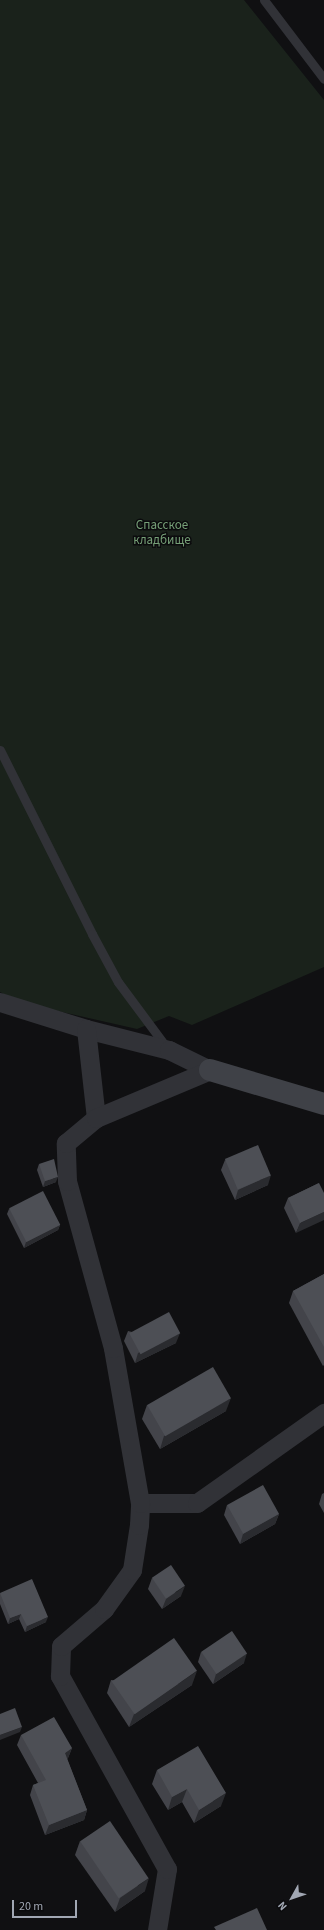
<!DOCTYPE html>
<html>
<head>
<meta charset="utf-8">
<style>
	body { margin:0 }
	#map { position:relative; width:324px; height:1930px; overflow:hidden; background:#101012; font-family:"Source Sans 3",sans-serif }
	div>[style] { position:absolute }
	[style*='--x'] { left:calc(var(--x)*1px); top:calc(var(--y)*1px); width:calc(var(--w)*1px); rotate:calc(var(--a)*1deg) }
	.green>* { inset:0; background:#1a221b }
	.lane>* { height:9px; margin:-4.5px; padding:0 4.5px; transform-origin:4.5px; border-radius:4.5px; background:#313237 }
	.street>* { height:19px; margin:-9.5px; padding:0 9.5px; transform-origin:9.5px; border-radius:9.5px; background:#313237 }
	.secondary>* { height:22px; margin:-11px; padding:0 11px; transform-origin:11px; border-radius:11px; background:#3f4147 }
	.wall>* { inset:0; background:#43444a }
	.shaded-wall>* { inset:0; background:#2a2b2f }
	.building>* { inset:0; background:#4d4f55; transform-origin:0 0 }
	span { translate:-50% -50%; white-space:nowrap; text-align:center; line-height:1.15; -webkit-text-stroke:3px #0b0b0d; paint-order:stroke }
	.park-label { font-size:13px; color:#769f77 }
	.north { position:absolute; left:272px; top:1878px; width:40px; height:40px; -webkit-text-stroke:3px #0b0b0d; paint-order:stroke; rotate:230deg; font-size:11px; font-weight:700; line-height:16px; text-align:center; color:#a1a7b3 }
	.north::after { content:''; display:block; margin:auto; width:14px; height:18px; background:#a1a7b3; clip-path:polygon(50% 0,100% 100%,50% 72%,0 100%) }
	.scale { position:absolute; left:12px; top:1900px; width:65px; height:18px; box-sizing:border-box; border:2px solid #a1a7b3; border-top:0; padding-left:5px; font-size:12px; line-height:14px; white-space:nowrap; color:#a1a7b3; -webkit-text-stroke:3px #0b0b0d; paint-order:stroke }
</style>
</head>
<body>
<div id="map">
	<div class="green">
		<div style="clip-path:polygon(0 0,244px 0,324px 100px,324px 967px,192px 1025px,169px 1016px,137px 1029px,18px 1002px,0 992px)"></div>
	</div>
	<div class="lane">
		<div style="--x:264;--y:0;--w:99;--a:52.8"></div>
		<div style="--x:0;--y:750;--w:206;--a:63.4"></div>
		<div style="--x:92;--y:934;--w:55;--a:61.6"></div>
		<div style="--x:118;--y:982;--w:82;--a:53.4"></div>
	</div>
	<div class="street">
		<div style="--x:0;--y:1002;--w:90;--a:17.4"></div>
		<div style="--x:86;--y:1029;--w:86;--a:14.2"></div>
		<div style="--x:169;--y:1050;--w:46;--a:26"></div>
		<div style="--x:86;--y:1029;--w:90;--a:83.6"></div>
		<div style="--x:140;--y:1503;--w:57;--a:0"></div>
		<div style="--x:197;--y:1503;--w:156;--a:-35.3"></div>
		<div style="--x:157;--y:1930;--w:62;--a:-80.7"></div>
		<div style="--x:167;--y:1869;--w:221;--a:-119"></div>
		<div style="--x:60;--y:1676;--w:30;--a:-88"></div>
		<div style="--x:61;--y:1646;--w:57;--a:-40.7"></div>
		<div style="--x:104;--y:1609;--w:48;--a:-54.3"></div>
		<div style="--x:132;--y:1570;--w:46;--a:-81.2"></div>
		<div style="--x:139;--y:1525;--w:22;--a:-87"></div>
		<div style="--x:140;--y:1503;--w:157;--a:-99.9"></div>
		<div style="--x:113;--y:1348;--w:173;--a:-105.4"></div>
		<div style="--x:67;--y:1181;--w:38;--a:-92"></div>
		<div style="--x:66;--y:1143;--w:39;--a:-40"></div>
		<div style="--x:96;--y:1118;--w:124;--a:-22.8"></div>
	</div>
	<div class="secondary">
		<div style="--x:210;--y:1070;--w:119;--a:16.6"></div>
	</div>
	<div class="wall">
		<div style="clip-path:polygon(225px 1160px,268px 1185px,235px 1200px,221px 1170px)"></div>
		<div style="clip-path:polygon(39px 1164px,56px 1182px,43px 1187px,37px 1170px)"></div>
		<div style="clip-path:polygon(319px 1183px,296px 1233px,284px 1208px,288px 1198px)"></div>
		<div style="clip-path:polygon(9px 1209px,60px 1225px,58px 1230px,24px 1248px,7px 1214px)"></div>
		<div style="clip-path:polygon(324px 1274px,324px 1365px,323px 1366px,289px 1303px,293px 1291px)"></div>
		<div style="clip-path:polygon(128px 1331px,176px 1343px,135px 1363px,124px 1341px)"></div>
		<div style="clip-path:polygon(147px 1405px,226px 1411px,160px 1449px,142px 1419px)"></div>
		<div style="clip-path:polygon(324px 1493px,324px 1513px,319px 1504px,322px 1494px)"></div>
		<div style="clip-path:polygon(227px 1505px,279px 1514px,275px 1524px,240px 1544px,224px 1515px)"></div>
		<div style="clip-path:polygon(152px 1578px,181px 1596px,162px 1609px,148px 1589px)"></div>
		<div style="clip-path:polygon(0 1593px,46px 1622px,25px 1632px,19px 1619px,8px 1624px,0 1604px)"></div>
		<div style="clip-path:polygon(201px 1652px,244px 1663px,213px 1684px,198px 1662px)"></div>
		<div style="clip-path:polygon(111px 1680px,192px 1685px,129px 1727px,107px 1693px)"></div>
		<div style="clip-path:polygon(21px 1735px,72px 1748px,68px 1758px,67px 1759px,87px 1810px,84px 1820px,45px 1835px,30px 1795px,33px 1785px,38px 1783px,17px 1745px)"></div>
		<div style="clip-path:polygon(157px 1770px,221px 1806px,194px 1823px,182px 1802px,168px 1810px,152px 1784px)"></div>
		<div style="clip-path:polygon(80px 1841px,145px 1891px,115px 1912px,75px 1855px)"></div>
	</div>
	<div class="shaded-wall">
		<div style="clip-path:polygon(271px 1175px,268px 1185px,235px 1200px,238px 1190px)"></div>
		<div style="clip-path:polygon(58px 1177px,56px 1182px,43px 1187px,45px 1181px)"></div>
		<div style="clip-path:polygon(324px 1212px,324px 1220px,296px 1233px,300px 1223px)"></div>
		<div style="clip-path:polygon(60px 1225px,58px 1230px,24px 1248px,26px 1242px)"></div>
		<div style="clip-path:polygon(180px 1333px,176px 1343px,135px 1363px,138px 1353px)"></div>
		<div style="clip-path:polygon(231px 1398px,226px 1411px,160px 1449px,164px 1436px)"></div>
		<div style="clip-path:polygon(279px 1514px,275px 1524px,240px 1544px,243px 1534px)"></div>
		<div style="clip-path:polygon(185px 1586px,181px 1596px,162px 1609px,166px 1599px)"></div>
		<div style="clip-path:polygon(21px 1614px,19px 1619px,8px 1624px,10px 1618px)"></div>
		<div style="clip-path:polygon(48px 1617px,46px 1622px,25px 1632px,27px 1626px)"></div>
		<div style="clip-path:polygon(247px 1653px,244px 1663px,213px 1684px,216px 1674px)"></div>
		<div style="clip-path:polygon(197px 1671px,192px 1685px,129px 1727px,134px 1714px)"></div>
		<div style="clip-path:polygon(22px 1727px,20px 1732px,0 1740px,0 1735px)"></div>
		<div style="clip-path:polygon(72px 1748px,68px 1758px,61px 1763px,65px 1753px)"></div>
		<div style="clip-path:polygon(187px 1789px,182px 1802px,168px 1810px,172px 1797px)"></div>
		<div style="clip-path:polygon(226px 1793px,221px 1806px,194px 1823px,199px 1810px)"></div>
		<div style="clip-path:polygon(87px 1810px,84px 1820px,45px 1835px,49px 1825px)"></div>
		<div style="clip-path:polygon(149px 1878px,145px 1891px,115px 1912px,120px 1898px)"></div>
	</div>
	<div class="building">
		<div style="left:258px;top:1145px;width:33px;height:36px;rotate:67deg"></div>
		<div style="clip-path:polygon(54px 1159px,58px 1177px,45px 1181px,39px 1164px)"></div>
		<div style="clip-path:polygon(319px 1183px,324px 1193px,324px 1212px,300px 1223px,288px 1198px)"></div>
		<div style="left:43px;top:1191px;width:38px;height:38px;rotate:63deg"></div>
		<div style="clip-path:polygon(324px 1274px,324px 1347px,293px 1291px)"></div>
		<div style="left:169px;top:1312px;width:24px;height:45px;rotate:62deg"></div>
		<div style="left:213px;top:1367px;width:36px;height:76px;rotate:60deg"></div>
		<div style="left:263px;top:1485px;width:33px;height:41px;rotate:61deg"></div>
		<div style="left:171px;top:1565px;width:25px;height:23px;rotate:56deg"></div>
		<div style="clip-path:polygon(32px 1579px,48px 1617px,27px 1626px,21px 1614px,10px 1618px,0 1593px)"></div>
		<div style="left:232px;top:1631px;width:27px;height:37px;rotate:56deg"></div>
		<div style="left:174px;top:1638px;width:40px;height:76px;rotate:55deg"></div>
		<div style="clip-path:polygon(15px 1708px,22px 1727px,0 1735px,0 1714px)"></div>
		<div style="clip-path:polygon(54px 1717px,72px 1748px,65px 1753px,87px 1810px,49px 1825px,33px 1785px,46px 1780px,21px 1735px)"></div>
		<div style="clip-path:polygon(198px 1746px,226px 1793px,199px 1810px,187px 1789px,172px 1797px,157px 1770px)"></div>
		<div style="left:110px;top:1821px;width:69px;height:36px;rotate:56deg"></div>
		<div style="clip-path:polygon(257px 1908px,267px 1930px,216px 1930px,214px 1927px)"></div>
	</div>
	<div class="park-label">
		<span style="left:162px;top:533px">Спасское<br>кладбище</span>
	</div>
	<div class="north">N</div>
	<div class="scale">20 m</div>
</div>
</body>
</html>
